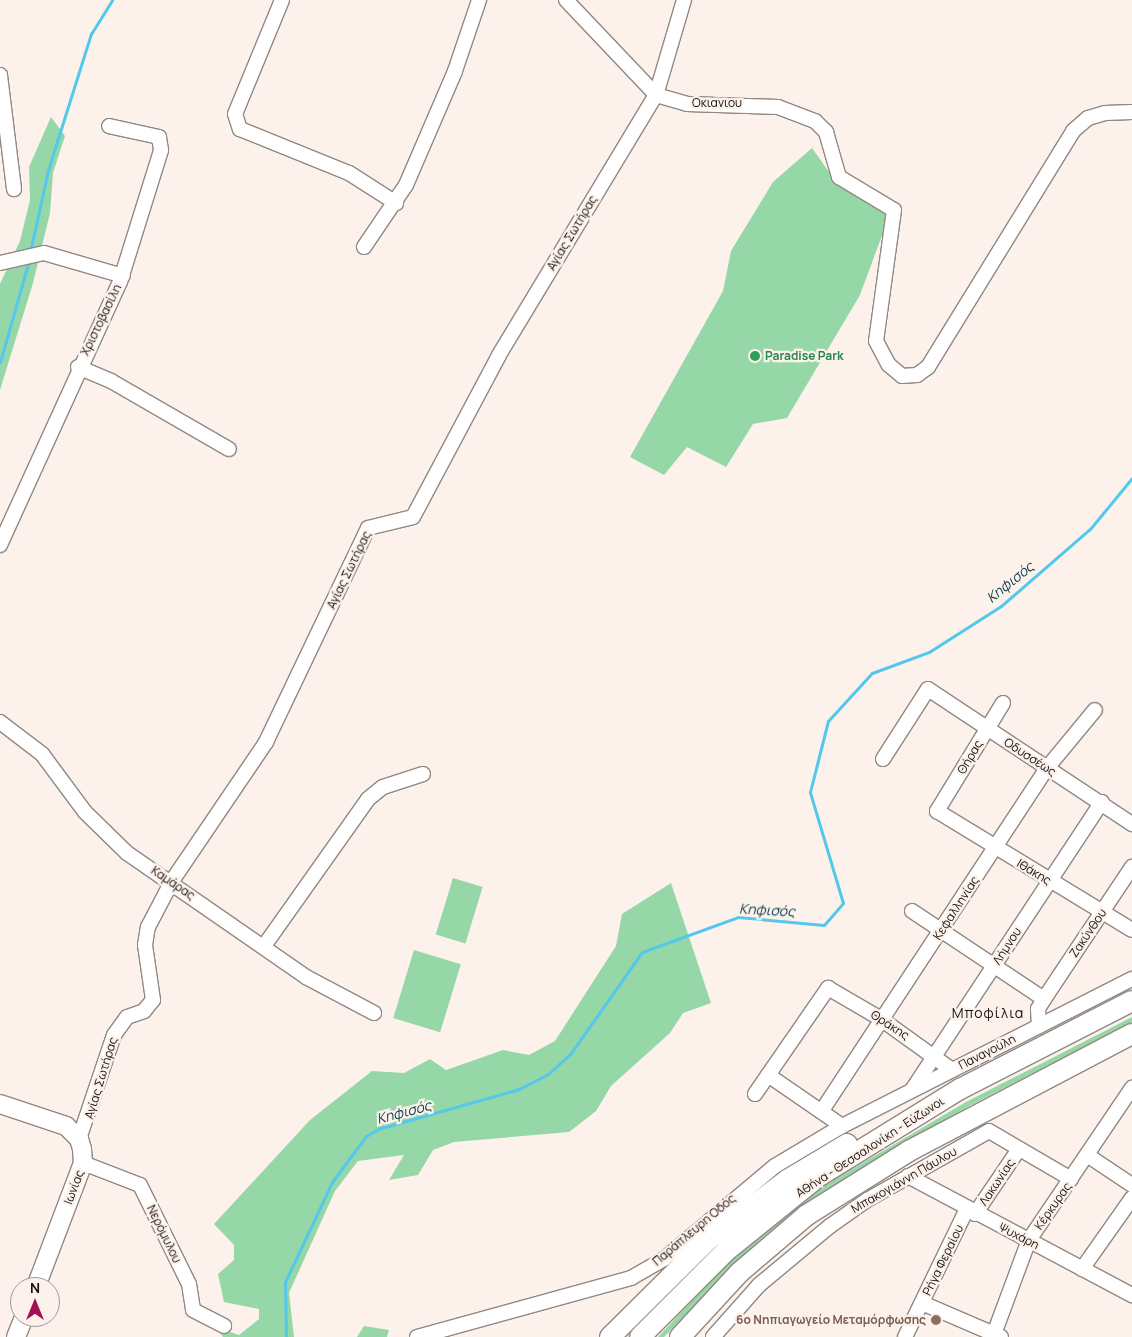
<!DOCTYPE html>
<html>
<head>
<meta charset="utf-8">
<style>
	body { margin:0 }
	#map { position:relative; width:1132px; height:1337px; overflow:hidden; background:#fcf2eb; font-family:Manrope,sans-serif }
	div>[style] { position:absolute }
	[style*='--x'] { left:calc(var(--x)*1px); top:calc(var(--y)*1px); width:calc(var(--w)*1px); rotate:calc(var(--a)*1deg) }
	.green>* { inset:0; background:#95d7a7; transform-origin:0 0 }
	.stream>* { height:3px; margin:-1.5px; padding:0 1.5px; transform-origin:1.5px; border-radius:1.5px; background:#52c8eb }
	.roads { filter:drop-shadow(1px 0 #918882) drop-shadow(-1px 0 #918882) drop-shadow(0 1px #918882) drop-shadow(0 -1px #918882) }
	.minor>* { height:14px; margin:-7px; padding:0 7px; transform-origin:7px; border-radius:7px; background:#fff }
	.major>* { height:18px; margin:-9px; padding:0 9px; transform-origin:9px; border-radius:9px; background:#fff }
	.highway>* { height:20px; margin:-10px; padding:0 10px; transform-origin:10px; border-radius:10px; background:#fff }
	.dots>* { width:14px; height:14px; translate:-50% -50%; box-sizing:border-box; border:2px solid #fcf2eb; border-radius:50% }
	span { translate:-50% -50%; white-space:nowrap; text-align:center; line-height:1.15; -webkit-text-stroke:4.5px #fcf2eb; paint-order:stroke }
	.street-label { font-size:12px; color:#161210 }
	.leisure-label { font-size:12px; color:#27864d; font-weight:700 }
	.left { translate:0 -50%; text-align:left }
	.education-label { font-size:12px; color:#785e54; font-weight:700 }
	.right { translate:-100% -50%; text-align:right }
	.water-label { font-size:14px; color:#063d4b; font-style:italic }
	.neighbourhood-label { font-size:14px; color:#161210; letter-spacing:1px }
	.north { position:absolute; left:10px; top:1277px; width:50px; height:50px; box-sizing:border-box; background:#fcf2eb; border:1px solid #a09893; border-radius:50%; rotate:0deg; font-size:14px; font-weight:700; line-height:20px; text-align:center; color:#161210 }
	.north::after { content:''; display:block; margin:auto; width:18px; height:22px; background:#a20f53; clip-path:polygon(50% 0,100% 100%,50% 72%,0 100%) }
</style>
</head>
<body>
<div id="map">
	<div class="green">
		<div style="clip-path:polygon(51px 117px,65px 136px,53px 173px,50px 213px,33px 283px,0 390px,0 284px,20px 241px,30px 200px,29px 167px)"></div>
		<div style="clip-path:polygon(812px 148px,836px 182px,891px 211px,860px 295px,787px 418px,753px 424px,726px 467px,687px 447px,664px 475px,630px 457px,723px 291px,731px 251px,773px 182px)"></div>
		<div style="left:453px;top:878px;width:31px;height:59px;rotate:17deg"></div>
		<div style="clip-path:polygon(671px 883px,711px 1003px,683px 1013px,670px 1033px,611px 1086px,596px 1111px,569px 1132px,454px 1142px,433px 1150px,418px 1175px,389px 1180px,404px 1155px,358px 1161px,335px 1191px,289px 1293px,294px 1337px,223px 1337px,215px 1327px,239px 1335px,259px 1319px,259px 1309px,224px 1302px,218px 1274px,234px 1260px,234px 1245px,214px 1224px,310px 1120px,372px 1071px,404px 1073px,430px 1059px,446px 1070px,503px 1050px,529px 1055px,555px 1041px,616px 946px,622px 914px)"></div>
		<div style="left:414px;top:950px;width:49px;height:71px;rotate:17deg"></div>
		<div style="clip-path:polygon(1132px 1017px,1132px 1022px,969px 1106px,829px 1188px,763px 1237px,664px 1337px,658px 1337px,733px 1257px,825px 1185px,966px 1102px)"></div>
		<div style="clip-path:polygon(364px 1326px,389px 1330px,387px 1337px,357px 1337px)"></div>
	</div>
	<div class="stream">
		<div style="--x:30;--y:252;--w:84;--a:-77.6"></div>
		<div style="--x:48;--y:170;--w:143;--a:-72.5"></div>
		<div style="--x:91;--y:34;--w:40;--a:-58"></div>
		<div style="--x:0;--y:362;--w:106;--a:-74.1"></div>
		<div style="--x:286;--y:1337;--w:55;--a:-91"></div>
		<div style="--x:285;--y:1282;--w:110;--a:-64.8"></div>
		<div style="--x:332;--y:1182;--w:57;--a:-53.5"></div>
		<div style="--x:366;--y:1136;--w:14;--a:-30"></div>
		<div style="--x:378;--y:1129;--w:147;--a:-15.8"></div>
		<div style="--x:519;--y:1089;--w:33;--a:-27"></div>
		<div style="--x:548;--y:1074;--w:31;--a:-42"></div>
		<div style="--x:571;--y:1053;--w:123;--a:-54.9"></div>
		<div style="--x:642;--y:952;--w:102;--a:-20"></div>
		<div style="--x:738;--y:917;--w:86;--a:5.3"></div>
		<div style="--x:824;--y:925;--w:29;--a:-49"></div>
		<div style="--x:843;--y:903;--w:116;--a:-106.6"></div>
		<div style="--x:810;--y:792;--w:73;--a:-75.8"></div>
		<div style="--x:828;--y:721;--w:65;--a:-47.5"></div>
		<div style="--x:872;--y:673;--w:61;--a:-20.2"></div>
		<div style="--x:929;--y:652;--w:85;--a:-32.6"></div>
		<div style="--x:1001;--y:606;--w:118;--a:-40.9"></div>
		<div style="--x:1090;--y:529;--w:66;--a:-50.5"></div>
	</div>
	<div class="roads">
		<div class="minor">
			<div style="--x:282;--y:0;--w:123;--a:112.4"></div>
			<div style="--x:235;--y:114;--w:16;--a:72"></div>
			<div style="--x:240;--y:129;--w:118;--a:22"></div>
			<div style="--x:349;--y:173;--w:56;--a:32.6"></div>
			<div style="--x:566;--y:0;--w:131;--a:46.5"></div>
			<div style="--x:656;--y:95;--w:32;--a:16"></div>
			<div style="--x:687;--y:104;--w:91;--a:1.9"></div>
			<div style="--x:778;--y:107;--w:40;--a:21"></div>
			<div style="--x:815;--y:121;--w:16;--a:45"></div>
			<div style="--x:826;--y:132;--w:47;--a:73.9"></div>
			<div style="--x:839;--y:177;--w:64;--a:31"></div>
			<div style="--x:894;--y:210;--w:132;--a:97.8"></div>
			<div style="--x:876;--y:341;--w:27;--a:62"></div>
			<div style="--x:889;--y:365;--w:17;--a:40"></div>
			<div style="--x:902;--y:376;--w:15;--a:-4"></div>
			<div style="--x:917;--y:375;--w:14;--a:-36"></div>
			<div style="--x:928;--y:367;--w:277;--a:-58.4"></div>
			<div style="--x:1073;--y:131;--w:20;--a:-41"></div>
			<div style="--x:1088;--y:118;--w:18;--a:-16"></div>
			<div style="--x:1105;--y:113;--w:27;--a:-2"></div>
			<div style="--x:0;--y:75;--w:115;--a:83"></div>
			<div style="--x:364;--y:247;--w:75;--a:-55.9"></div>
			<div style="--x:406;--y:185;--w:124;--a:-66.7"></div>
			<div style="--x:455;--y:71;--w:75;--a:-71.3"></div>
			<div style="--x:0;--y:263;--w:45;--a:-12.8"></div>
			<div style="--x:44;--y:253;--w:82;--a:16.2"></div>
			<div style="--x:78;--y:367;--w:36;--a:23"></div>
			<div style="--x:111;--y:381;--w:136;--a:30"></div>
			<div style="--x:0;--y:545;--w:289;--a:-65.5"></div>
			<div style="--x:120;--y:282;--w:138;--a:-72.7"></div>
			<div style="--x:161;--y:150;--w:13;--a:-99"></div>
			<div style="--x:159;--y:137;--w:51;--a:-167.6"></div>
			<div style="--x:1003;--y:703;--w:127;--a:121.4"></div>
			<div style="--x:937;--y:811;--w:228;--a:31.4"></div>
			<div style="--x:0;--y:722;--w:53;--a:37.3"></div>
			<div style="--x:42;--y:754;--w:72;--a:53.4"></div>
			<div style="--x:85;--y:812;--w:59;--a:44.3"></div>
			<div style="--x:127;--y:853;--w:218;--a:34.7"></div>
			<div style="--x:306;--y:977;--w:77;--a:27.9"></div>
			<div style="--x:883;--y:759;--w:83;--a:-57.3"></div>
			<div style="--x:928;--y:689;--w:245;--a:33.5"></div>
			<div style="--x:912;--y:911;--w:159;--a:33.7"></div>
			<div style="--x:1044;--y:999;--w:12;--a:121"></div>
			<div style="--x:1038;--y:1009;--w:17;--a:87"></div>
			<div style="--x:264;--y:946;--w:180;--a:-54.7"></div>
			<div style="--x:368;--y:799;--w:19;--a:-39"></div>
			<div style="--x:383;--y:787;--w:42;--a:-18"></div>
			<div style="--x:1044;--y:999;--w:159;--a:-56.3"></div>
			<div style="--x:768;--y:1075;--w:90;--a:34.6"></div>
			<div style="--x:912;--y:1090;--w:345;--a:-56.6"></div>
			<div style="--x:755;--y:1094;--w:129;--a:-55.4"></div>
			<div style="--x:828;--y:988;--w:61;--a:30.3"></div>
			<div style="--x:881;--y:1019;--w:87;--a:35.7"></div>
			<div style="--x:823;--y:1109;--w:408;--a:-56.7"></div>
			<div style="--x:1047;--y:768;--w:75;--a:-50.4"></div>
			<div style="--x:79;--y:1139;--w:110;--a:-71.4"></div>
			<div style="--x:114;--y:1035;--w:22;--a:-54"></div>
			<div style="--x:127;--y:1017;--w:18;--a:-19"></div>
			<div style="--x:144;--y:1011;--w:14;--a:-51"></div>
			<div style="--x:153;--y:1000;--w:56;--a:-98.3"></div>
			<div style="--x:145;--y:945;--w:18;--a:-81"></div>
			<div style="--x:148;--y:927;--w:52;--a:-62.4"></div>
			<div style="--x:172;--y:881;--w:168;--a:-55.9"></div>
			<div style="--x:266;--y:742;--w:237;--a:-64.5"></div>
			<div style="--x:368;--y:528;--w:46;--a:-13.7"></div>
			<div style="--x:413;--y:517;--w:183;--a:-62"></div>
			<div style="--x:499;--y:355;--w:304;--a:-58.9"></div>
			<div style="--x:656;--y:95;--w:99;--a:-73.6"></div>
			<div style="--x:1087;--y:1155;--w:54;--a:33.7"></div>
			<div style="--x:83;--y:1163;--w:61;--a:21.1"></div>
			<div style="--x:140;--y:1185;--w:110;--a:63.7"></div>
			<div style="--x:189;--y:1284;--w:26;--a:81"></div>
			<div style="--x:193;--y:1310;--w:35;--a:27"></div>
			<div style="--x:908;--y:1176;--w:254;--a:28"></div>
			<div style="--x:975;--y:1214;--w:78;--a:-55.9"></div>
			<div style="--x:1082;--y:1269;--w:87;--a:-54.8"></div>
			<div style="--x:922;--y:1303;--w:86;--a:23.3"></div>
			<div style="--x:994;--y:1334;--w:100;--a:-69.6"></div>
			<div style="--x:1029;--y:1240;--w:184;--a:-55.9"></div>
			<div style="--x:417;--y:1337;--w:222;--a:-15.4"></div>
			<div style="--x:631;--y:1278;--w:38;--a:-30"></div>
			<div style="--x:664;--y:1259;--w:145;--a:-40"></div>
			<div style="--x:775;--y:1166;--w:78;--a:-30.8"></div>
			<div style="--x:842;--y:1126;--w:325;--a:-26.9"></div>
			<div style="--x:713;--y:1337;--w:69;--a:-48.5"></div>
			<div style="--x:759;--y:1285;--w:92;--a:-39.7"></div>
			<div style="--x:830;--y:1226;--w:45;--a:-35.1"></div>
			<div style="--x:867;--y:1200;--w:140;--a:-29.5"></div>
			<div style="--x:989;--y:1131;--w:95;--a:30.3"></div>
			<div style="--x:905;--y:1337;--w:142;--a:-64.2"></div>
		</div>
		<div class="major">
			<div style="--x:0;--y:1104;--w:70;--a:18.4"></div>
			<div style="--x:66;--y:1126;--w:18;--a:45"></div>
			<div style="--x:79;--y:1139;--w:10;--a:73"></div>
			<div style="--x:82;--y:1149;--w:14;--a:86"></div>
			<div style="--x:83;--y:1163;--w:133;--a:110.8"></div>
			<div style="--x:16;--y:1337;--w:22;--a:-68"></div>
		</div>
		<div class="highway">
			<div style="--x:610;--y:1337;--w:139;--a:-44.7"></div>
			<div style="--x:709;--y:1239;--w:98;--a:-37.1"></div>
			<div style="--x:787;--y:1180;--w:70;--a:-31"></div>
			<div style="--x:640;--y:1337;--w:122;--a:-45"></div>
			<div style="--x:726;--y:1251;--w:119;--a:-38.9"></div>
			<div style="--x:819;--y:1176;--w:166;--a:-31.7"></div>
			<div style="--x:960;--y:1089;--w:193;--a:-27.1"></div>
			<div style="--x:680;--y:1337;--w:88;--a:-47.3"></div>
			<div style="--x:740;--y:1272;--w:88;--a:-40.4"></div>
			<div style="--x:807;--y:1215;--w:120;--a:-32.1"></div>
			<div style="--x:909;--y:1151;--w:252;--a:-27.7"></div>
		</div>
	</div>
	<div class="dots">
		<div style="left:755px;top:356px;background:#2e9e5b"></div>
		<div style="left:936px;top:1320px;background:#8d6e63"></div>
	</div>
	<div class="street-label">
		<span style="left:717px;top:103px">Οκιανιου</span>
		<span style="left:572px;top:233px;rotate:-59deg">Αγίας Σωτήρας</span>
		<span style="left:101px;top:320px;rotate:-64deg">Χριστοβασίλη</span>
		<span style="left:349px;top:570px;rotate:-64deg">Αγίας Σωτήρας</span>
		<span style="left:970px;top:757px;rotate:-59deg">Θήρας</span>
		<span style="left:1030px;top:757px;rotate:33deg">Οδυσσέως</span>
		<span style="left:1034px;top:872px;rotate:31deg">Ιθάκης</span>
		<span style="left:173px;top:883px;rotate:34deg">Καμάρας</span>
		<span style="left:956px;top:908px;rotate:-57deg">Κεφαλληνίας</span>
		<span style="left:1088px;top:933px;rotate:-56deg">Ζακύνθου</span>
		<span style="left:1007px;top:946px;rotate:-57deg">Λήμνου</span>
		<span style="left:890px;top:1025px;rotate:33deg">Θράκης</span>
		<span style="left:987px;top:1052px;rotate:-27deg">Παναγούλη</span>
		<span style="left:101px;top:1078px;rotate:-73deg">Αγίας Σωτήρας</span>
		<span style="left:870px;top:1147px;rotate:-33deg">Αθήνα - Θεσσαλονίκη - Εύζωνοι</span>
		<span style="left:904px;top:1180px;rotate:-30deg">Μπακογιάννη Πάυλου</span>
		<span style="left:997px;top:1182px;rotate:-56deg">Λακωνίας</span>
		<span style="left:74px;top:1187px;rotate:-69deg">Ιωνίας</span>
		<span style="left:1053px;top:1206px;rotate:-55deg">Κέρκυρας</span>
		<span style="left:694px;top:1230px;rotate:-40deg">Παράπλευρη Οδός</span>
		<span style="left:164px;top:1234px;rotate:64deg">Νερόμυλου</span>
		<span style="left:1019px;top:1236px;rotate:27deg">Ψυχάρη</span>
		<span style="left:943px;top:1260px;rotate:-64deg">Ρήγα Φεραίου</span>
	</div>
	<div class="leisure-label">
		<span class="left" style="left:765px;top:356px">Paradise Park</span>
	</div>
	<div class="education-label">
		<span class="right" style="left:926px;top:1320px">6ο Νηπιαγωγείο Μεταμόρφωσης</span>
	</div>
	<div class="water-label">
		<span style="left:1010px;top:582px;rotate:-39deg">Κηφισός</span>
		<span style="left:767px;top:910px;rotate:3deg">Κηφισός</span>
		<span style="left:404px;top:1112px;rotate:-15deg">Κηφισός</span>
	</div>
	<div class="neighbourhood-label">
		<span style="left:988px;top:1013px">Μποφίλια</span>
	</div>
	<div class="north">N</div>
</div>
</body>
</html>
